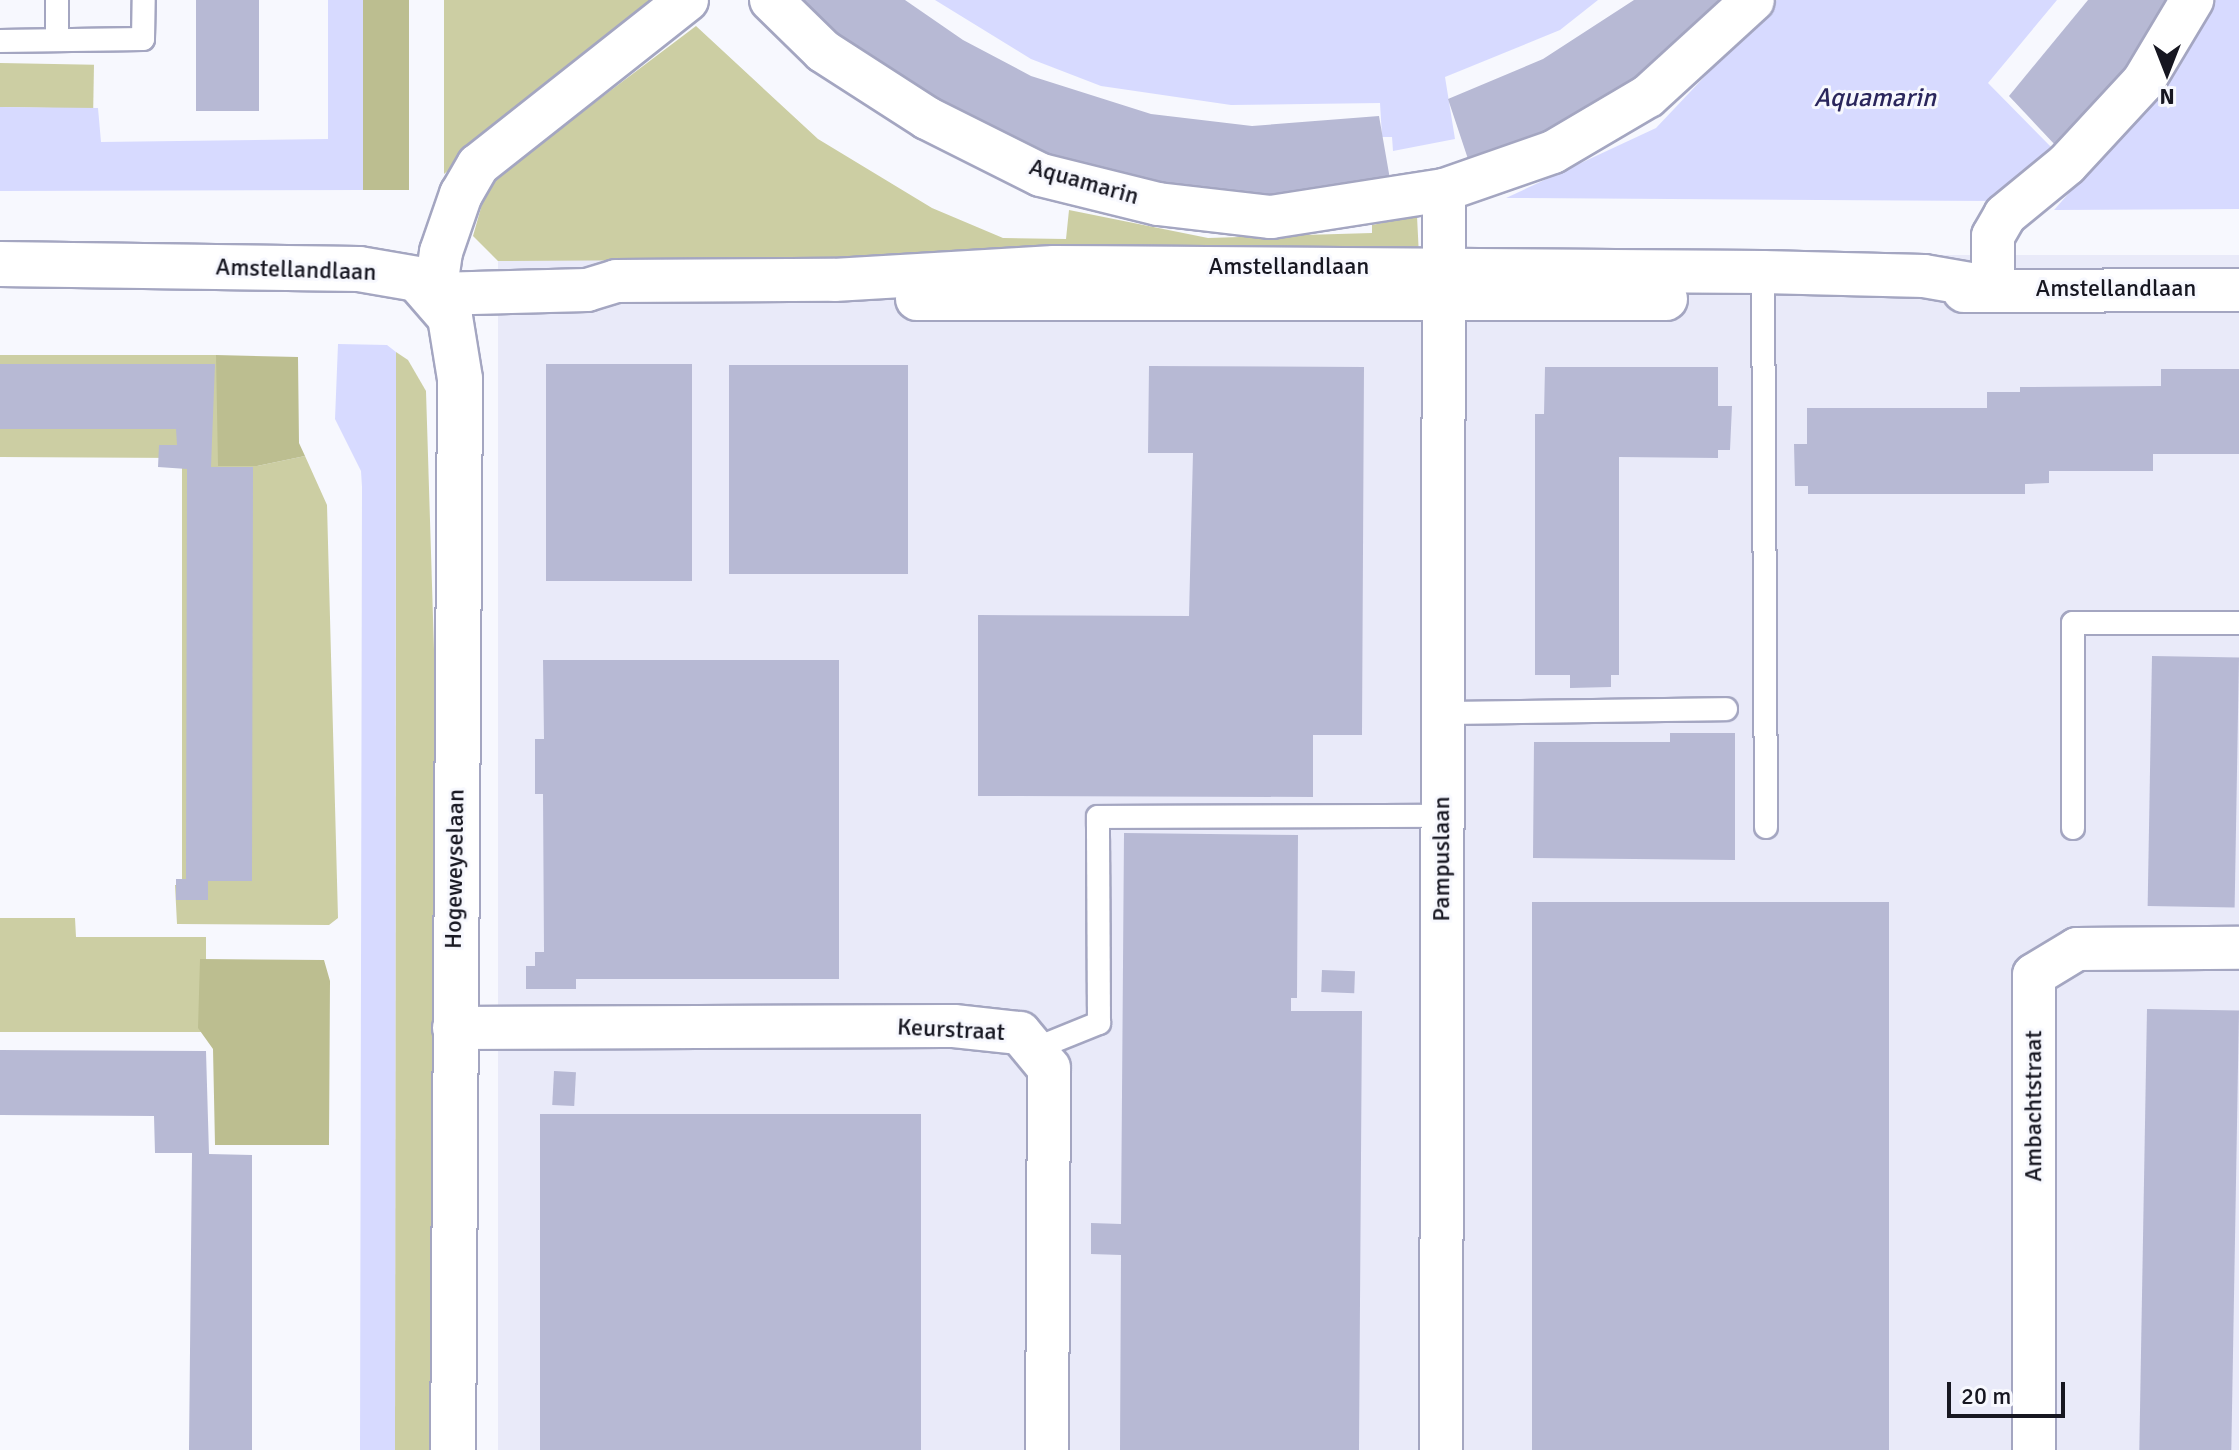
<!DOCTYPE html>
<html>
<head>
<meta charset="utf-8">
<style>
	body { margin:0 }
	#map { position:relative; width:2239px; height:1450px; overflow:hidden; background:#f7f8fe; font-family:Signika,sans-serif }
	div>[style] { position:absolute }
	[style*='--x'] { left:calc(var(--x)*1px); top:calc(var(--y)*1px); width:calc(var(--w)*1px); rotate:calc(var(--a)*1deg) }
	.built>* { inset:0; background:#e9eaf9; transform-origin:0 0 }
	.green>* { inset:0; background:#cccea3; transform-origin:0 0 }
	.forest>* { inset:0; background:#bcbe90; transform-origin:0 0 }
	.water>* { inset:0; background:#d7daff }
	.building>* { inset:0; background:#b7b9d4; transform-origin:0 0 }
	.roads { filter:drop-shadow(2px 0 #a4a6c1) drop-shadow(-2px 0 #a4a6c1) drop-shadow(0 2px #a4a6c1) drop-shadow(0 -2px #a4a6c1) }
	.service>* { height:22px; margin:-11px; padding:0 11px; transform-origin:11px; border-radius:11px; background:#fff }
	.minor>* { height:42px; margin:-21px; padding:0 21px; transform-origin:21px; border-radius:21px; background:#fff }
	.secondary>* { height:44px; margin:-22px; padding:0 22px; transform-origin:22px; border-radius:22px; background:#fff }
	span { translate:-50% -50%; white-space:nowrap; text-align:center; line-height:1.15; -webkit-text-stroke:6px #f7f8fe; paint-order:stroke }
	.street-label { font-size:24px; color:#171721 }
	.water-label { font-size:26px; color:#2a265c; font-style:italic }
	.north { position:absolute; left:2127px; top:32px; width:80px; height:80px; -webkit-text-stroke:6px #f7f8fe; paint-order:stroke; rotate:180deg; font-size:22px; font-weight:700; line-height:32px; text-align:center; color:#171721 }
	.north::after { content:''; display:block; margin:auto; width:28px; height:36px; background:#171721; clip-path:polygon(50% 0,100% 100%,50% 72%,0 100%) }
	.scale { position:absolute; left:1947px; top:1382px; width:118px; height:36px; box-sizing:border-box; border:4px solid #171721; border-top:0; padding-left:10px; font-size:24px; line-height:28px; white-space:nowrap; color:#171721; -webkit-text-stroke:6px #f7f8fe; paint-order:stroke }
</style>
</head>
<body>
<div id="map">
	<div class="built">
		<div style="left:2239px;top:255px;width:1195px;height:1741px;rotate:90deg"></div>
	</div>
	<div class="green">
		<div style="clip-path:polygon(444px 0,655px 0,444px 174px)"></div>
		<div style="clip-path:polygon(696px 26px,818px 139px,932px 208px,1003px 238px,1066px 239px,1069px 210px,1208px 238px,1372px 233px,1372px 225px,1417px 216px,1419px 256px,498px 261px,473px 236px,488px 183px)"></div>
		<div style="left:0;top:63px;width:94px;height:44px;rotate:1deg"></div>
		<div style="clip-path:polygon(396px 352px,408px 360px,426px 391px,441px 876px,438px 1450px,395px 1450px)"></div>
		<div style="clip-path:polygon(0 355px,216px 355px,257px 466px,305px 456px,327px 505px,338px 918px,329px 925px,177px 924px,175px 885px,182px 885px,182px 458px,0 457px)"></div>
		<div style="clip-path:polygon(0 918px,75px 918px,76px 937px,206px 937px,206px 1032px,0 1032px)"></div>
	</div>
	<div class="forest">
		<div style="left:363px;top:0;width:46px;height:190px"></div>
		<div style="clip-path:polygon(216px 355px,298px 357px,299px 443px,305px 456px,257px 466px,218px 466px)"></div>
		<div style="clip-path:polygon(200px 959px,324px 960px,330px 981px,329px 1145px,215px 1145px,213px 1049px,198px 1028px)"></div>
	</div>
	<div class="water">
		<div style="clip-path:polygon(328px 0,363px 0,363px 190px,0 191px,0 107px,98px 108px,101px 142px,328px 139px)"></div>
		<div style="clip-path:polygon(935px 0,1598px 0,1560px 30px,1445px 77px,1455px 139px,1393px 151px,1392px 137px,1382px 137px,1380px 103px,1231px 105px,1101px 86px,1031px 59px)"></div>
		<div style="clip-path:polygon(1777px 0,2057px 0,1988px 83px,2052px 148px,1989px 201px,1506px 198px,1656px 128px)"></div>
		<div style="clip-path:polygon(2216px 0,2239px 0,2239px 209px,2054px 210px,2164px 85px)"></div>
		<div style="clip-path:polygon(338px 344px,387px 345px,396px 352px,395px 1450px,360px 1450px,362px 487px,361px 471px,335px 419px)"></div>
	</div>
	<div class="building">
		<div style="left:196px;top:0;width:63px;height:111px"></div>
		<div style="clip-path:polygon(801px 0,905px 0,963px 40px,1031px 76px,1151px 114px,1252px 126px,1379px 116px,1391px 185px,1250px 196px,1109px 177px,1002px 139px,857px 51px)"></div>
		<div style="clip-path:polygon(1634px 0,1739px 0,1600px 107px,1470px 165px,1448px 99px,1543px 59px)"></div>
		<div style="clip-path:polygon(2088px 0,2170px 0,2131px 61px,2057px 147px,2009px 96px)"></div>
		<div style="clip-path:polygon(0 364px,215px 364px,211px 467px,253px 467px,252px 881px,208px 881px,208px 900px,176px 900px,176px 879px,186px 879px,187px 469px,158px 467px,159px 445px,177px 445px,176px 429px,0 429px)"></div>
		<div style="left:546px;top:364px;width:146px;height:217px"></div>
		<div style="left:729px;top:365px;width:179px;height:209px"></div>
		<div style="clip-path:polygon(1149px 366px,1364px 367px,1362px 735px,1313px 735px,1313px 797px,978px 796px,978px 615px,1189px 616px,1193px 453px,1148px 453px)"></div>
		<div style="clip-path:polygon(1545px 367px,1718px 367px,1718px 406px,1732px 406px,1730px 450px,1718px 450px,1718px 458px,1619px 457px,1619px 675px,1611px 675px,1611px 687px,1570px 688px,1570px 675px,1535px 675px,1535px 414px,1544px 414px)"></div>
		<div style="clip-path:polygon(2161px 369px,2239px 369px,2239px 454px,2153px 454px,2153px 471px,2049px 471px,2049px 483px,2025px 484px,2025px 494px,1808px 494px,1808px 486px,1795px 486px,1794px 444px,1807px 444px,1807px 408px,1987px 408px,1987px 392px,2020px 392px,2020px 387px,2161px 386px)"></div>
		<div style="left:2152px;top:656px;width:87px;height:250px;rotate:1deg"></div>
		<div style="clip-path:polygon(543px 660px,839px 660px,839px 979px,576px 979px,576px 989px,526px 989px,526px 966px,535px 966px,535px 952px,544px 952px,543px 794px,535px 794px,535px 739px,544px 739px)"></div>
		<div style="clip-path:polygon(1670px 733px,1735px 733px,1735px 860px,1533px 858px,1534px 742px,1670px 742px)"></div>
		<div style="clip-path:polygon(1124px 833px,1298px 835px,1297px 998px,1291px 998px,1291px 1011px,1362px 1011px,1359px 1450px,1120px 1450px,1121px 1255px,1091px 1254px,1091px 1223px,1121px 1224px)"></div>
		<div style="left:1532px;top:902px;width:357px;height:548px"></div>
		<div style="left:1322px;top:970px;width:33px;height:22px;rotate:2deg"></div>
		<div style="left:2147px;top:1009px;width:92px;height:441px;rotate:1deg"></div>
		<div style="clip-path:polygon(0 1050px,206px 1051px,209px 1154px,252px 1155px,252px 1450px,189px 1450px,192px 1153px,155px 1153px,154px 1116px,0 1115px)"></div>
		<div style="left:554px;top:1071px;width:22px;height:34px;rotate:3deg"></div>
		<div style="left:540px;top:1114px;width:381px;height:336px"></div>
	</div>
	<div class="roads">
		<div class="service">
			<div style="--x:57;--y:0;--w:40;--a:90"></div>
			<div style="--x:0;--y:41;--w:143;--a:-0.8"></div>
			<div style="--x:143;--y:39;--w:39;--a:-89"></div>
			<div style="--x:1763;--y:272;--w:555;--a:89.69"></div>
			<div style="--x:1442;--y:713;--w:284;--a:-0.8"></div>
			<div style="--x:2073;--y:828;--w:205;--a:-90"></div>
			<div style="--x:2073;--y:623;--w:166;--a:0"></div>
			<div style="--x:1037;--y:1048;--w:67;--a:-22"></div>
			<div style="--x:1099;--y:1023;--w:206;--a:-90.3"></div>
			<div style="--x:1098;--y:817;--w:344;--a:-0.2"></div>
		</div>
		<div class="minor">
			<div style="--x:687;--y:0;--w:266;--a:141.7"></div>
			<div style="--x:478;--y:165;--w:34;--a:120"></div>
			<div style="--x:461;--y:194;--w:61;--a:109"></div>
			<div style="--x:441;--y:252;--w:42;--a:98.1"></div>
			<div style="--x:435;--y:294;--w:152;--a:-1.5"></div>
			<div style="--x:587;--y:290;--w:30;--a:-17"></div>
			<div style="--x:616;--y:281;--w:218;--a:-0.3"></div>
			<div style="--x:834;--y:280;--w:220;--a:-3.4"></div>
			<div style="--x:1054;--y:267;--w:709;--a:0.4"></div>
			<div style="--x:1763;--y:272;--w:161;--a:1.4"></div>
			<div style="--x:1924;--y:276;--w:70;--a:9.9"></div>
			<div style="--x:771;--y:0;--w:73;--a:44.4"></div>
			<div style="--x:823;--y:51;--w:124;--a:32.8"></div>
			<div style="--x:927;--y:118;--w:127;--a:26.6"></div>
			<div style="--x:1041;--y:175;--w:121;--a:13.9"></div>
			<div style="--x:1158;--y:204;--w:114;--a:6.6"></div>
			<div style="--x:1271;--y:217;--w:175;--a:-8.9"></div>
			<div style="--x:1993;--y:288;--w:52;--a:-90"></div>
			<div style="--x:1993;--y:236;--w:24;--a:-60"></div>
			<div style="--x:2005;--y:215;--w:80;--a:-39.4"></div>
			<div style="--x:2067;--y:164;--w:112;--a:-47.2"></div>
			<div style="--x:2143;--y:82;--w:96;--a:-59.1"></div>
			<div style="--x:1964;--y:291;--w:275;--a:-0.2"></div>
			<div style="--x:917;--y:299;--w:749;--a:0"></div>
			<div style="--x:454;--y:1028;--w:500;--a:-0.23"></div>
			<div style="--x:954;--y:1026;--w:66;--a:6.1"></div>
			<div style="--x:1020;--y:1033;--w:45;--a:50.4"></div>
			<div style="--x:1049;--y:1068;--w:382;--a:90.3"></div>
			<div style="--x:1441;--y:1450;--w:1260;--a:-89.86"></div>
			<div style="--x:1444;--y:190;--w:115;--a:-19.2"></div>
			<div style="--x:1553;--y:152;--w:110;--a:-30.5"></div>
			<div style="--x:1648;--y:96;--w:142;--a:-42.4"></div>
			<div style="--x:2034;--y:1450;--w:475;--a:-90"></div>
			<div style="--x:2034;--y:975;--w:50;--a:-31.2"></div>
			<div style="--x:2077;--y:949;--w:162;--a:-0.4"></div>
		</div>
		<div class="secondary">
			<div style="--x:0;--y:264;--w:359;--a:0.8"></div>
			<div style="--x:359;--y:269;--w:59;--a:9.8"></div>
			<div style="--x:417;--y:279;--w:50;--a:49"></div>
			<div style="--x:450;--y:317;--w:63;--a:80.8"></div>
			<div style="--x:460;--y:379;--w:1071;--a:90.37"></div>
		</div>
	</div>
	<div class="street-label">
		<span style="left:1084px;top:182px;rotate:16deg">Aquamarin</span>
		<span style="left:1289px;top:267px">Amstellandlaan</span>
		<span style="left:296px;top:270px;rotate:2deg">Amstellandlaan</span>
		<span style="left:2116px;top:289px">Amstellandlaan</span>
		<span style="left:1442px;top:859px;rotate:-90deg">Pampuslaan</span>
		<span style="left:455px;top:869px;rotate:-89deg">Hogeweyselaan</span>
		<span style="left:951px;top:1030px;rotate:3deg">Keurstraat</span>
		<span style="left:2034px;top:1106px;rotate:-90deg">Ambachtstraat</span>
	</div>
	<div class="water-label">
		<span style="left:1875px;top:99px">Aquamarin</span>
	</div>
	<div class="north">N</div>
	<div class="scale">20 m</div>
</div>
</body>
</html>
